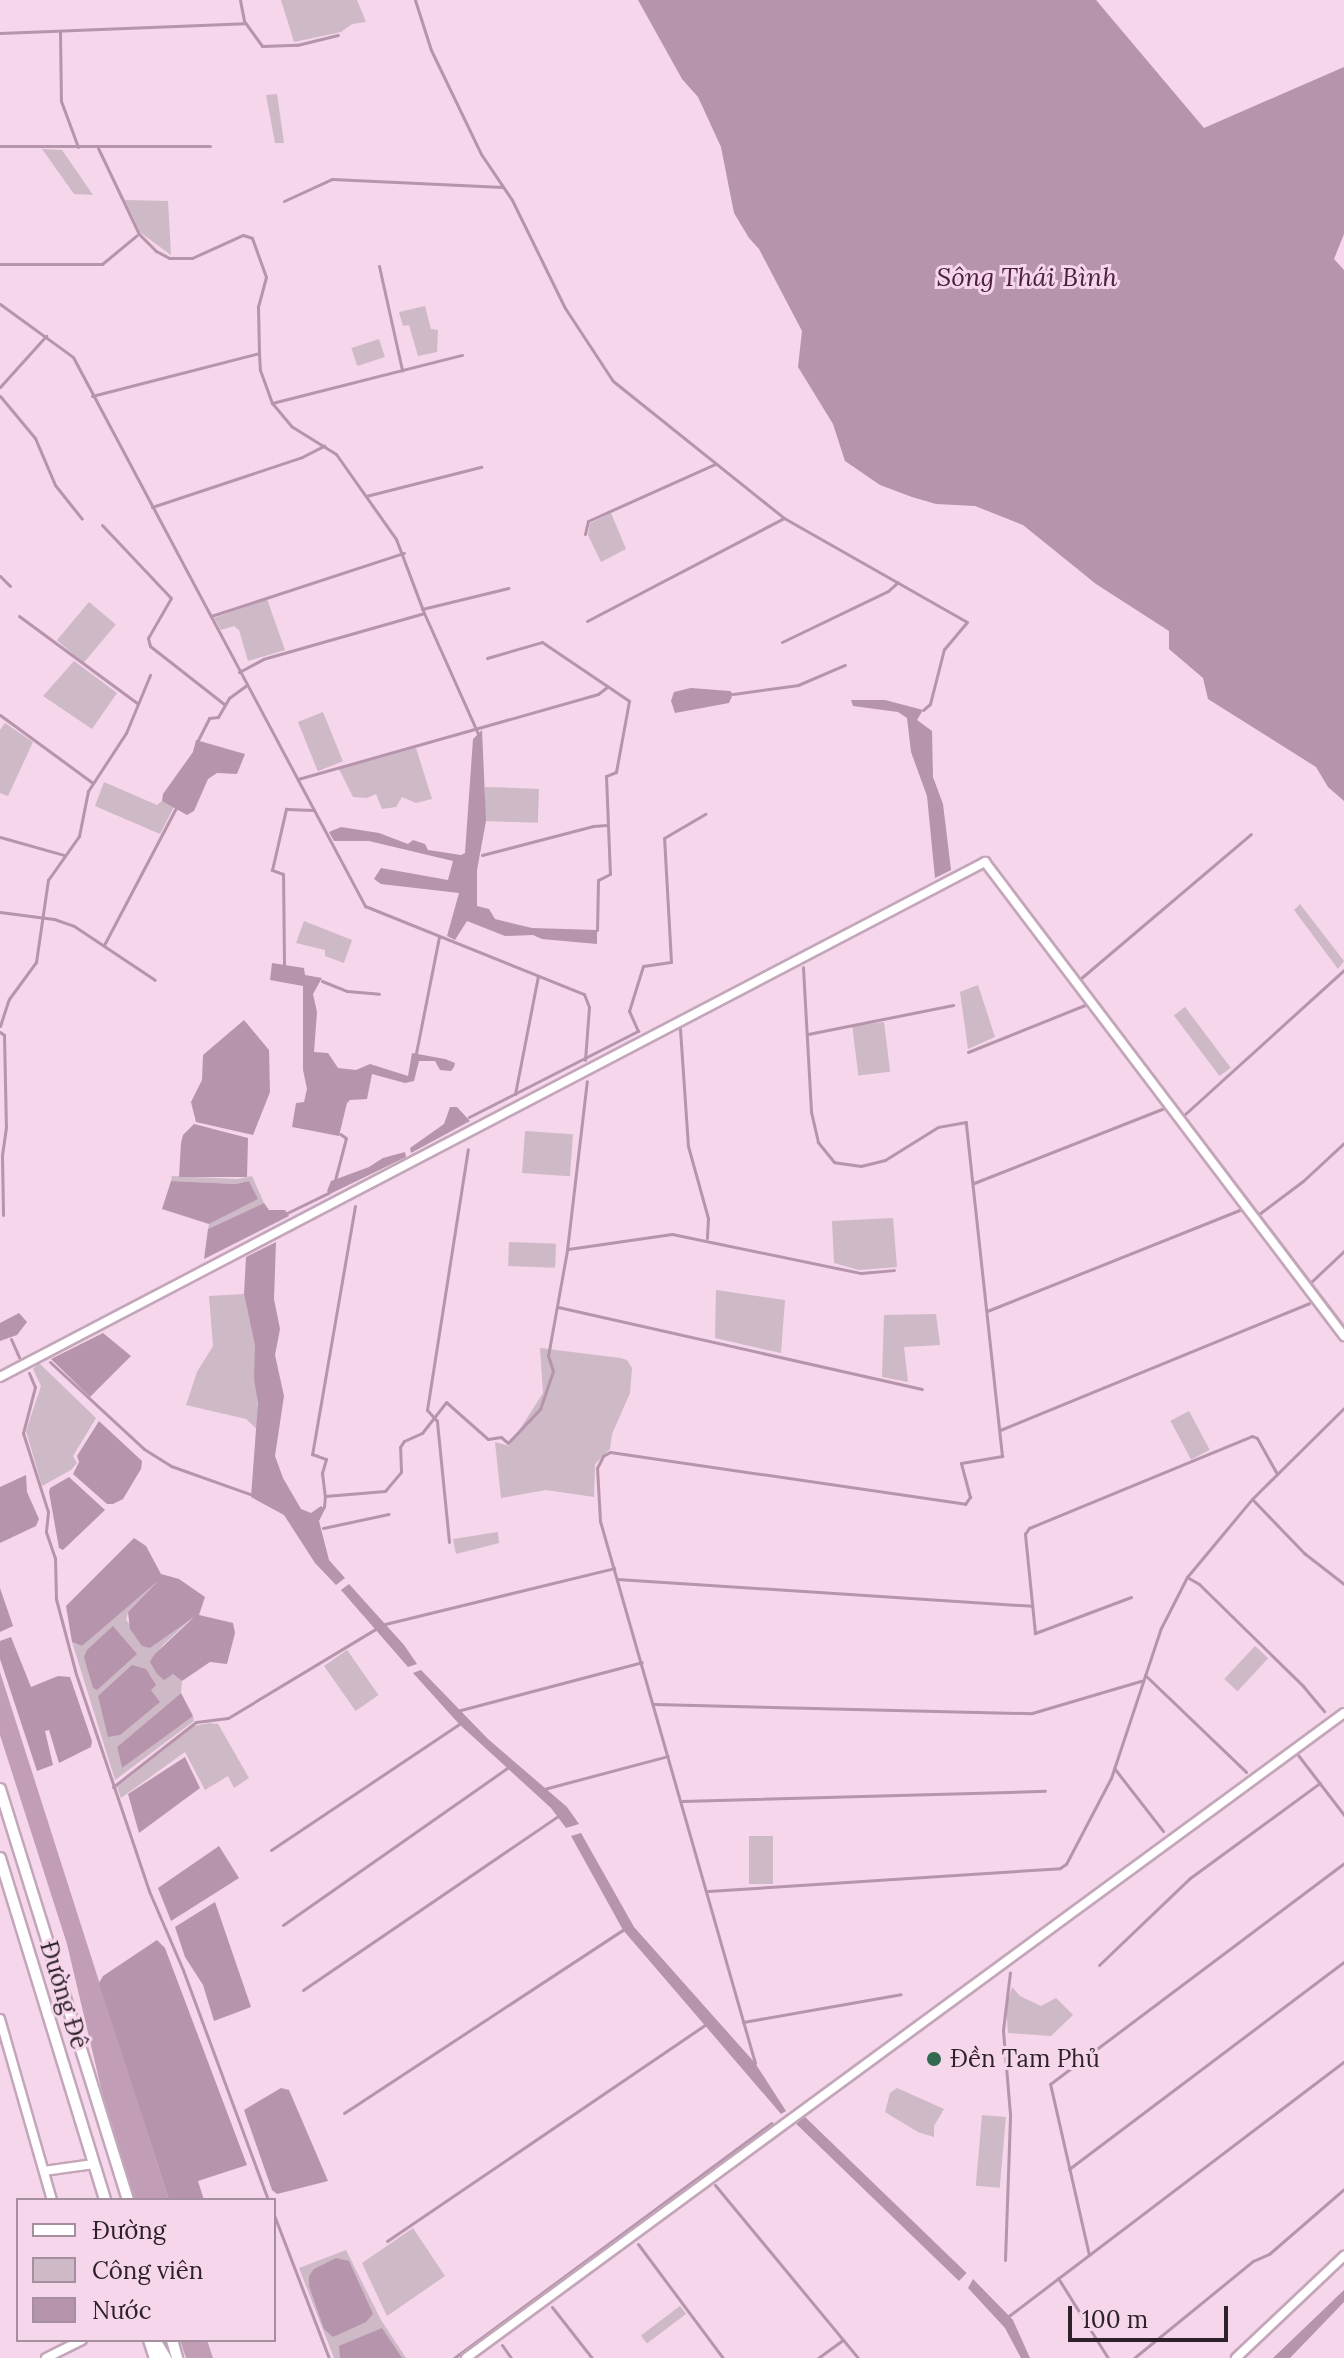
<!DOCTYPE html>
<html>
<head>
<meta charset="utf-8">
<style>
	body { margin:0 }
	#map { position:relative; width:1344px; height:2358px; overflow:hidden; background:#f5d6ea; font-family:Lora,serif }
	div>[style] { position:absolute }
	[style*='--x'] { left:calc(var(--x)*1px); top:calc(var(--y)*1px); width:calc(var(--w)*1px); rotate:calc(var(--a)*1deg) }
	.green>* { inset:0; background:#ceb9c7; transform-origin:0 0 }
	.forest>* { inset:0; background:#c19eb5 }
	.water>* { inset:0; background:#b694ab; transform-origin:0 0 }
	.stream>* { height:3px; margin:-1.5px; padding:0 1.5px; transform-origin:1.5px; border-radius:1.5px; background:#b694ab }
	.roads { filter:drop-shadow(2px 0 #c4a6ba) drop-shadow(-2px 0 #c4a6ba) drop-shadow(0 2px #c4a6ba) drop-shadow(0 -2px #c4a6ba) }
	.minor>* { height:8px; margin:-4px; padding:0 4px; transform-origin:4px; border-radius:4px; background:#fff }
	.tertiary>* { height:10px; margin:-5px; padding:0 5px; transform-origin:5px; border-radius:5px; background:#fff }
	.dots>* { width:22px; height:22px; translate:-50% -50%; box-sizing:border-box; border:4px solid #f5d6ea; border-radius:50% }
	span { translate:-50% -50%; white-space:nowrap; text-align:center; line-height:1.15; -webkit-text-stroke:6px #f5d6ea; paint-order:stroke }
	.street-label { font-size:24px; color:#2d2229 }
	.poi-label { font-size:24px; color:#2d2229 }
	.left { translate:0 -50%; text-align:left }
	.water-label { font-size:26px; color:#4d2041; font-style:italic }
	.legend { position:absolute; left:16px; top:2198px; width:260px; height:144px; box-sizing:border-box; background:#f5d6ea; border:2px solid #a58e9d; margin:0; padding:10px 14px; list-style:none; font-size:24px; color:#2d2229 }
	.legend li { display:flex; align-items:center; gap:16px; height:40px }
	.legend b { width:40px; border:2px solid #a58e9d }
	.scale { position:absolute; left:1068px; top:2306px; width:160px; height:36px; box-sizing:border-box; border:4px solid #2d2229; border-top:0; padding-left:10px; font-size:24px; line-height:28px; white-space:nowrap; color:#2d2229; -webkit-text-stroke:6px #f5d6ea; paint-order:stroke }
</style>
</head>
<body>
<div id="map">
	<div class="green">
		<div style="clip-path:polygon(281px 0,357px 0,366px 22px,352px 24px,341px 32px,294px 42px)"></div>
		<div style="clip-path:polygon(277px 94px,284px 143px,275px 143px,266px 95px)"></div>
		<div style="clip-path:polygon(42px 149px,62px 150px,93px 195px,74px 194px)"></div>
		<div style="clip-path:polygon(125px 200px,168px 201px,171px 255px,141px 233px)"></div>
		<div style="clip-path:polygon(425px 306px,431px 329px,438px 330px,437px 352px,418px 356px,409px 325px,403px 326px,399px 312px)"></div>
		<div style="left:379px;top:339px;width:19px;height:29px;rotate:72deg"></div>
		<div style="clip-path:polygon(611px 513px,626px 549px,601px 562px,588px 535px,590px 523px)"></div>
		<div style="clip-path:polygon(267px 599px,285px 650px,248px 661px,239px 630px,234px 626px,221px 630px,214px 618px)"></div>
		<div style="left:89px;top:602px;width:35px;height:50px;rotate:40deg"></div>
		<div style="clip-path:polygon(74px 661px,117px 693px,92px 729px,43px 696px)"></div>
		<div style="left:323px;top:712px;width:53px;height:27px;rotate:68deg"></div>
		<div style="clip-path:polygon(5px 723px,33px 742px,8px 796px,0 793px,0 730px)"></div>
		<div style="clip-path:polygon(416px 748px,432px 799px,416px 803px,402px 797px,396px 807px,382px 809px,376px 794px,367px 798px,353px 797px,339px 769px)"></div>
		<div style="clip-path:polygon(104px 782px,157px 805px,162px 801px,174px 807px,160px 834px,95px 806px)"></div>
		<div style="left:485px;top:787px;width:54px;height:34px;rotate:2deg"></div>
		<div style="clip-path:polygon(1300px 904px,1344px 961px,1338px 969px,1294px 910px)"></div>
		<div style="clip-path:polygon(304px 921px,352px 940px,344px 963px,325px 956px,325px 950px,296px 943px)"></div>
		<div style="clip-path:polygon(978px 985px,995px 1037px,968px 1049px,960px 992px)"></div>
		<div style="left:1185px;top:1007px;width:76px;height:14px;rotate:53deg"></div>
		<div style="left:884px;top:1022px;width:50px;height:32px;rotate:83deg"></div>
		<div style="left:525px;top:1131px;width:48px;height:42px;rotate:4deg"></div>
		<div style="clip-path:polygon(172px 1176px,238px 1179px,252px 1176px,264px 1203px,208px 1229px,209px 1224px,257px 1199px,249px 1181px,237px 1184px,171px 1181px)"></div>
		<div style="clip-path:polygon(893px 1218px,897px 1267px,859px 1270px,834px 1263px,832px 1221px)"></div>
		<div style="left:509px;top:1242px;width:47px;height:24px;rotate:2deg"></div>
		<div style="clip-path:polygon(716px 1290px,785px 1300px,781px 1353px,715px 1338px)"></div>
		<div style="clip-path:polygon(244px 1294px,255px 1346px,259px 1431px,246px 1419px,186px 1405px,197px 1372px,213px 1346px,209px 1296px)"></div>
		<div style="clip-path:polygon(936px 1314px,940px 1345px,904px 1347px,908px 1382px,882px 1377px,884px 1315px)"></div>
		<div style="clip-path:polygon(540px 1348px,620px 1358px,627px 1360px,632px 1368px,630px 1393px,612px 1434px,610px 1449px,595px 1464px,594px 1497px,546px 1490px,501px 1498px,495px 1442px,509px 1446px,543px 1393px)"></div>
		<div style="clip-path:polygon(39px 1363px,96px 1418px,73px 1456px,77px 1463px,71px 1470px,42px 1486px,26px 1431px,41px 1386px,33px 1369px)"></div>
		<div style="left:1189px;top:1411px;width:44px;height:21px;rotate:62deg"></div>
		<div style="clip-path:polygon(498px 1532px,499px 1543px,456px 1554px,453px 1539px)"></div>
		<div style="clip-path:polygon(evenodd,158px 1581px,128px 1612px,126px 1620px,150px 1648px,194px 1616px,163px 1645px,151px 1662px,164px 1679px,173px 1674px,182px 1681px,181px 1693px,117px 1747px,122px 1768px,186px 1720px,193px 1716px,194px 1721px,115px 1780px,72px 1642px,82px 1646px,158px 1581px,151px 1690px,159px 1702px,98px 1696px,151px 1690px)"></div>
		<div style="left:1255px;top:1646px;width:18px;height:45px;rotate:43deg"></div>
		<div style="left:347px;top:1650px;width:55px;height:28px;rotate:55deg"></div>
		<div style="clip-path:polygon(209px 1723px,218px 1724px,249px 1778px,234px 1788px,228px 1776px,205px 1790px,185px 1752px,121px 1798px,117px 1787px,194px 1726px)"></div>
		<div style="left:749px;top:1836px;width:24px;height:48px"></div>
		<div style="clip-path:polygon(1012px 1987px,1020px 1996px,1041px 2006px,1056px 1998px,1073px 2015px,1051px 2036px,1008px 2033px,1006px 2005px)"></div>
		<div style="clip-path:polygon(897px 2088px,944px 2109px,934px 2126px,934px 2137px,918px 2132px,885px 2112px,890px 2093px)"></div>
		<div style="left:982px;top:2115px;width:24px;height:71px;rotate:5deg"></div>
		<div style="clip-path:polygon(413px 2228px,445px 2276px,387px 2316px,362px 2263px)"></div>
		<div style="clip-path:polygon(346px 2250px,381px 2320px,406px 2358px,334px 2358px,299px 2268px)"></div>
		<div style="left:680px;top:2306px;width:10px;height:49px;rotate:53deg"></div>
	</div>
	<div class="forest">
		<div style="clip-path:polygon(0 1672px,169px 2200px,135px 2200px,102px 2092px,67px 1944px,0 1735px)"></div>
		<div style="clip-path:polygon(180px 2340px,207px 2340px,213px 2358px,186px 2358px)"></div>
	</div>
	<div class="water">
		<div style="clip-path:polygon(638px 0,1096px 0,1204px 128px,1344px 67px,1344px 234px,1334px 259px,1344px 270px,1344px 801px,1328px 787px,1316px 767px,1208px 699px,1203px 678px,1169px 649px,1169px 631px,1096px 584px,1023px 525px,975px 506px,936px 504px,912px 497px,880px 485px,845px 461px,833px 424px,798px 367px,802px 331px,759px 249px,749px 238px,734px 213px,721px 147px,698px 97px,682px 79px)"></div>
		<div style="clip-path:polygon(691px 688px,730px 691px,733px 694px,729px 703px,675px 713px,671px 701px,674px 692px)"></div>
		<div style="clip-path:polygon(851px 700px,885px 700px,923px 710px,917px 720px,932px 731px,933px 777px,943px 804px,951px 870px,935px 878px,927px 796px,911px 752px,907px 718px,898px 712px,853px 706px)"></div>
		<div style="clip-path:polygon(482px 730px,486px 821px,477px 870px,477px 906px,489px 909px,495px 919px,532px 928px,597px 930px,597px 944px,542px 939px,533px 935px,505px 936px,467px 921px,455px 940px,447px 936px,459px 893px,381px 884px,374px 879px,381px 868px,448px 880px,453px 861px,369px 841px,334px 841px,329px 832px,341px 827px,379px 833px,408px 844px,413px 840px,425px 844px,428px 850px,461px 855px,465px 853px,473px 739px)"></div>
		<div style="clip-path:polygon(196px 740px,245px 754px,237px 774px,217px 773px,208px 779px,194px 811px,187px 815px,162px 801px,163px 794px,193px 752px)"></div>
		<div style="clip-path:polygon(272px 963px,304px 968px,305px 975px,322px 978px,313px 994px,317px 1012px,314px 1052px,328px 1053px,338px 1068px,356px 1070px,370px 1064px,408px 1076px,412px 1053px,445px 1059px,455px 1063px,454px 1067px,451px 1071px,440px 1070px,435px 1061px,419px 1061px,414px 1081px,405px 1083px,372px 1074px,367px 1099px,350px 1100px,347px 1103px,339px 1136px,292px 1127px,296px 1103px,304px 1102px,307px 1089px,303px 1070px,303px 986px,270px 980px)"></div>
		<div style="clip-path:polygon(244px 1020px,269px 1050px,270px 1092px,253px 1135px,196px 1122px,191px 1102px,202px 1080px,203px 1055px)"></div>
		<div style="clip-path:polygon(450px 1107px,457px 1107px,470px 1121px,411px 1153px,410px 1148px,444px 1124px)"></div>
		<div style="clip-path:polygon(194px 1124px,248px 1138px,247px 1177px,179px 1177px,181px 1143px,183px 1135px)"></div>
		<div style="clip-path:polygon(405px 1152px,406px 1157px,330px 1194px,327px 1191px,331px 1181px,369px 1167px,383px 1158px)"></div>
		<div style="clip-path:polygon(171px 1181px,236px 1184px,249px 1181px,258px 1199px,209px 1224px,162px 1209px)"></div>
		<div style="clip-path:polygon(264px 1203px,269px 1210px,285px 1210px,289px 1216px,204px 1259px,208px 1229px)"></div>
		<div style="clip-path:polygon(276px 1242px,274px 1299px,280px 1329px,275px 1355px,284px 1396px,275px 1456px,283px 1478px,301px 1509px,311px 1513px,321px 1506px,325px 1509px,319px 1521px,329px 1560px,345px 1578px,336px 1585px,315px 1563px,284px 1515px,251px 1497px,258px 1403px,254px 1379px,255px 1346px,244px 1294px,246px 1257px)"></div>
		<div style="clip-path:polygon(19px 1313px,27px 1322px,17px 1335px,0 1341px,0 1323px)"></div>
		<div style="clip-path:polygon(103px 1333px,131px 1356px,90px 1397px,51px 1359px)"></div>
		<div style="clip-path:polygon(99px 1421px,142px 1461px,141px 1469px,123px 1499px,113px 1504px,107px 1504px,73px 1474px,79px 1462px,77px 1456px)"></div>
		<div style="clip-path:polygon(26px 1475px,27px 1492px,39px 1519px,36px 1526px,0 1543px,0 1487px)"></div>
		<div style="clip-path:polygon(69px 1477px,105px 1510px,63px 1550px,59px 1548px,49px 1492px,50px 1488px)"></div>
		<div style="clip-path:polygon(134px 1538px,146px 1546px,161px 1574px,179px 1579px,205px 1597px,199px 1615px,233px 1623px,235px 1633px,227px 1664px,210px 1662px,182px 1681px,173px 1674px,164px 1680px,157px 1674px,150px 1662px,154px 1655px,194px 1617px,150px 1648px,142px 1646px,130px 1629px,128px 1612px,158px 1581px,82px 1646px,72px 1642px,66px 1606px)"></div>
		<div style="clip-path:polygon(349px 1584px,404px 1645px,417px 1664px,408px 1667px,341px 1590px)"></div>
		<div style="clip-path:polygon(0 1588px,13px 1626px,0 1632px)"></div>
		<div style="clip-path:polygon(113px 1626px,137px 1654px,97px 1690px,93px 1688px,84px 1657px,87px 1650px)"></div>
		<div style="clip-path:polygon(11px 1637px,31px 1687px,58px 1676px,70px 1677px,92px 1741px,91px 1747px,59px 1763px,49px 1730px,45px 1731px,53px 1765px,37px 1771px,0 1659px,0 1641px)"></div>
		<div style="clip-path:polygon(132px 1665px,146px 1669px,156px 1685px,151px 1690px,160px 1702px,120px 1735px,108px 1737px,98px 1696px)"></div>
		<div style="clip-path:polygon(421px 1670px,488px 1739px,567px 1807px,579px 1824px,566px 1828px,551px 1808px,459px 1724px,413px 1673px)"></div>
		<div style="clip-path:polygon(181px 1693px,193px 1716px,122px 1768px,117px 1747px)"></div>
		<div style="clip-path:polygon(185px 1757px,200px 1788px,139px 1833px,128px 1794px)"></div>
		<div style="clip-path:polygon(581px 1833px,634px 1927px,755px 2063px,786px 2111px,781px 2114px,623px 1930px,571px 1836px)"></div>
		<div style="clip-path:polygon(219px 1846px,239px 1878px,171px 1921px,158px 1888px)"></div>
		<div style="clip-path:polygon(215px 1902px,251px 2007px,214px 2021px,203px 1985px,185px 1957px,175px 1927px)"></div>
		<div style="clip-path:polygon(157px 1940px,165px 1948px,247px 2165px,198px 2181px,204px 2200px,169px 2200px,99px 1983px,103px 1976px)"></div>
		<div style="clip-path:polygon(281px 2088px,289px 2090px,328px 2181px,277px 2194px,272px 2190px,244px 2110px)"></div>
		<div style="left:804px;top:2116px;width:226px;height:11px;rotate:44deg"></div>
		<div style="clip-path:polygon(336px 2258px,349px 2261px,373px 2314px,366px 2322px,333px 2337px,324px 2329px,309px 2286px,309px 2276px,314px 2269px)"></div>
		<div style="clip-path:polygon(973px 2279px,1013px 2320px,1030px 2358px,1021px 2358px,1005px 2328px,968px 2288px)"></div>
		<div style="clip-path:polygon(1344px 2290px,1344px 2302px,1290px 2358px,1273px 2358px)"></div>
		<div style="clip-path:polygon(382px 2328px,402px 2358px,340px 2358px,339px 2346px)"></div>
	</div>
	<div class="stream">
		<div style="--x:240;--y:0;--w:21;--a:79"></div>
		<div style="--x:244;--y:21;--w:31;--a:54"></div>
		<div style="--x:262;--y:46;--w:35;--a:-2"></div>
		<div style="--x:297;--y:45;--w:42;--a:-13.7"></div>
		<div style="--x:415;--y:0;--w:52;--a:72.3"></div>
		<div style="--x:431;--y:50;--w:115;--a:64.3"></div>
		<div style="--x:481;--y:154;--w:55;--a:56"></div>
		<div style="--x:512;--y:200;--w:120;--a:63.9"></div>
		<div style="--x:565;--y:308;--w:87;--a:56.7"></div>
		<div style="--x:613;--y:381;--w:219;--a:38.7"></div>
		<div style="--x:784;--y:518;--w:210;--a:29.6"></div>
		<div style="--x:967;--y:622;--w:35;--a:130"></div>
		<div style="--x:944;--y:649;--w:57;--a:104.3"></div>
		<div style="--x:930;--y:704;--w:9;--a:139"></div>
		<div style="--x:60;--y:32;--w:69;--a:89.2"></div>
		<div style="--x:61;--y:101;--w:49;--a:69.7"></div>
		<div style="--x:0;--y:33;--w:245;--a:-2.3"></div>
		<div style="--x:0;--y:146;--w:210;--a:0"></div>
		<div style="--x:98;--y:148;--w:95;--a:64.5"></div>
		<div style="--x:139;--y:234;--w:24;--a:45"></div>
		<div style="--x:156;--y:251;--w:15;--a:28"></div>
		<div style="--x:169;--y:258;--w:23;--a:0"></div>
		<div style="--x:192;--y:258;--w:56;--a:-24.3"></div>
		<div style="--x:243;--y:235;--w:9;--a:18"></div>
		<div style="--x:252;--y:238;--w:41;--a:70.3"></div>
		<div style="--x:266;--y:277;--w:30;--a:105"></div>
		<div style="--x:258;--y:306;--w:47;--a:88.8"></div>
		<div style="--x:259;--y:353;--w:17;--a:87"></div>
		<div style="--x:260;--y:370;--w:35;--a:70"></div>
		<div style="--x:272;--y:403;--w:30;--a:50"></div>
		<div style="--x:291;--y:426;--w:53;--a:31.9"></div>
		<div style="--x:336;--y:454;--w:104;--a:54.8"></div>
		<div style="--x:396;--y:539;--w:79;--a:69.3"></div>
		<div style="--x:424;--y:613;--w:133;--a:65.9"></div>
		<div style="--x:284;--y:201;--w:53;--a:-24.6"></div>
		<div style="--x:332;--y:179;--w:171;--a:2.7"></div>
		<div style="--x:0;--y:264;--w:102;--a:0"></div>
		<div style="--x:102;--y:264;--w:45;--a:-39.6"></div>
		<div style="--x:379;--y:266;--w:107;--a:77.5"></div>
		<div style="--x:0;--y:304;--w:90;--a:36"></div>
		<div style="--x:73;--y:357;--w:622;--a:61.99"></div>
		<div style="--x:365;--y:906;--w:236;--a:21.9"></div>
		<div style="--x:584;--y:994;--w:14;--a:69"></div>
		<div style="--x:589;--y:1007;--w:53;--a:94.3"></div>
		<div style="--x:0;--y:387;--w:69;--a:-48"></div>
		<div style="--x:0;--y:396;--w:55;--a:50.2"></div>
		<div style="--x:35;--y:438;--w:51;--a:66.9"></div>
		<div style="--x:55;--y:485;--w:43;--a:51.5"></div>
		<div style="--x:92;--y:396;--w:172;--a:-14.4"></div>
		<div style="--x:272;--y:403;--w:196;--a:-14.2"></div>
		<div style="--x:366;--y:496;--w:119;--a:-14.2"></div>
		<div style="--x:152;--y:507;--w:158;--a:-18.4"></div>
		<div style="--x:302;--y:457;--w:25;--a:-27"></div>
		<div style="--x:102;--y:525;--w:100;--a:46.6"></div>
		<div style="--x:171;--y:598;--w:46;--a:119.9"></div>
		<div style="--x:148;--y:638;--w:8;--a:76"></div>
		<div style="--x:150;--y:646;--w:94;--a:38.1"></div>
		<div style="--x:585;--y:534;--w:13;--a:-77"></div>
		<div style="--x:588;--y:521;--w:139;--a:-24.2"></div>
		<div style="--x:0;--y:576;--w:14;--a:45"></div>
		<div style="--x:422;--y:609;--w:89;--a:-13.7"></div>
		<div style="--x:19;--y:616;--w:147;--a:36.4"></div>
		<div style="--x:211;--y:616;--w:203;--a:-18.1"></div>
		<div style="--x:587;--y:621;--w:222;--a:-27.6"></div>
		<div style="--x:782;--y:642;--w:118;--a:-25.7"></div>
		<div style="--x:888;--y:591;--w:13;--a:-42"></div>
		<div style="--x:487;--y:658;--w:57;--a:-16.2"></div>
		<div style="--x:542;--y:642;--w:105;--a:34.1"></div>
		<div style="--x:629;--y:701;--w:72;--a:100.4"></div>
		<div style="--x:616;--y:772;--w:11;--a:158"></div>
		<div style="--x:606;--y:776;--w:98;--a:87.7"></div>
		<div style="--x:610;--y:874;--w:13;--a:153"></div>
		<div style="--x:598;--y:880;--w:50;--a:91.1"></div>
		<div style="--x:239;--y:672;--w:27;--a:-28"></div>
		<div style="--x:263;--y:659;--w:167;--a:-15.9"></div>
		<div style="--x:733;--y:694;--w:66;--a:-7.9"></div>
		<div style="--x:798;--y:685;--w:51;--a:-23.1"></div>
		<div style="--x:0;--y:715;--w:115;--a:36.2"></div>
		<div style="--x:198;--y:740;--w:25;--a:-63"></div>
		<div style="--x:209;--y:718;--w:9;--a:-6"></div>
		<div style="--x:218;--y:717;--w:22;--a:-60"></div>
		<div style="--x:229;--y:698;--w:22;--a:-36"></div>
		<div style="--x:298;--y:779;--w:312;--a:-15.8"></div>
		<div style="--x:598;--y:694;--w:11;--a:-38"></div>
		<div style="--x:0;--y:837;--w:66;--a:15.7"></div>
		<div style="--x:482;--y:855;--w:115;--a:-14.6"></div>
		<div style="--x:593;--y:826;--w:14;--a:-4"></div>
		<div style="--x:994;--y:866;--w:579;--a:52.79"></div>
		<div style="--x:0;--y:912;--w:54;--a:7.4"></div>
		<div style="--x:54;--y:919;--w:21;--a:19"></div>
		<div style="--x:74;--y:926;--w:97;--a:33.7"></div>
		<div style="--x:104;--y:945;--w:155;--a:-62.3"></div>
		<div style="--x:284;--y:964;--w:90;--a:-90.6"></div>
		<div style="--x:283;--y:874;--w:12;--a:-160"></div>
		<div style="--x:272;--y:870;--w:63;--a:-77.1"></div>
		<div style="--x:286;--y:809;--w:28;--a:2"></div>
		<div style="--x:1080;--y:979;--w:224;--a:-40.3"></div>
		<div style="--x:322;--y:981;--w:27;--a:22"></div>
		<div style="--x:347;--y:991;--w:32;--a:5"></div>
		<div style="--x:0;--y:1026;--w:28;--a:-72"></div>
		<div style="--x:9;--y:999;--w:46;--a:-53.9"></div>
		<div style="--x:36;--y:962;--w:83;--a:-81.7"></div>
		<div style="--x:48;--y:880;--w:54;--a:-54.8"></div>
		<div style="--x:79;--y:836;--w:46;--a:-78.7"></div>
		<div style="--x:88;--y:791;--w:69;--a:-56.8"></div>
		<div style="--x:126;--y:733;--w:63;--a:-67.5"></div>
		<div style="--x:680;--y:1029;--w:117;--a:86.1"></div>
		<div style="--x:688;--y:1146;--w:75;--a:74.5"></div>
		<div style="--x:708;--y:1218;--w:20;--a:93"></div>
		<div style="--x:0;--y:1032;--w:5;--a:37"></div>
		<div style="--x:4;--y:1035;--w:92;--a:88.8"></div>
		<div style="--x:6;--y:1127;--w:28;--a:98"></div>
		<div style="--x:2;--y:1155;--w:60;--a:89"></div>
		<div style="--x:808;--y:1034;--w:148;--a:-11.3"></div>
		<div style="--x:968;--y:1052;--w:126;--a:-21.9"></div>
		<div style="--x:416;--y:1053;--w:118;--a:-78.8"></div>
		<div style="--x:515;--y:1094;--w:120;--a:-79"></div>
		<div style="--x:1184;--y:1115;--w:216;--a:-42.2"></div>
		<div style="--x:469;--y:1117;--w:190;--a:-27"></div>
		<div style="--x:638;--y:1031;--w:22;--a:-114"></div>
		<div style="--x:629;--y:1011;--w:47;--a:-72.7"></div>
		<div style="--x:643;--y:966;--w:28;--a:-8"></div>
		<div style="--x:671;--y:962;--w:124;--a:-93.2"></div>
		<div style="--x:664;--y:838;--w:48;--a:-30.3"></div>
		<div style="--x:335;--y:1180;--w:43;--a:-75.3"></div>
		<div style="--x:346;--y:1138;--w:7;--a:-146"></div>
		<div style="--x:974;--y:1183;--w:204;--a:-21.5"></div>
		<div style="--x:355;--y:1206;--w:252;--a:99.8"></div>
		<div style="--x:312;--y:1454;--w:15;--a:20"></div>
		<div style="--x:326;--y:1459;--w:15;--a:106"></div>
		<div style="--x:322;--y:1473;--w:23;--a:83"></div>
		<div style="--x:325;--y:1496;--w:60;--a:-4.8"></div>
		<div style="--x:385;--y:1491;--w:25;--a:-50"></div>
		<div style="--x:401;--y:1472;--w:25;--a:-92"></div>
		<div style="--x:400;--y:1447;--w:7;--a:-56"></div>
		<div style="--x:404;--y:1441;--w:20;--a:-24"></div>
		<div style="--x:422;--y:1433;--w:39;--a:-52"></div>
		<div style="--x:446;--y:1402;--w:56;--a:41.4"></div>
		<div style="--x:488;--y:1439;--w:13;--a:-9"></div>
		<div style="--x:501;--y:1437;--w:9;--a:41"></div>
		<div style="--x:508;--y:1443;--w:47;--a:-46.7"></div>
		<div style="--x:540;--y:1409;--w:40;--a:-71.1"></div>
		<div style="--x:553;--y:1371;--w:16;--a:-108"></div>
		<div style="--x:548;--y:1356;--w:108;--a:-79.8"></div>
		<div style="--x:567;--y:1250;--w:170;--a:-83.3"></div>
		<div style="--x:287;--y:1213;--w:46;--a:-26"></div>
		<div style="--x:1259;--y:1214;--w:55;--a:-36.9"></div>
		<div style="--x:1303;--y:1181;--w:56;--a:-42.8"></div>
		<div style="--x:568;--y:1249;--w:105;--a:-8.2"></div>
		<div style="--x:672;--y:1234;--w:193;--a:11.7"></div>
		<div style="--x:861;--y:1273;--w:33;--a:-5"></div>
		<div style="--x:1310;--y:1283;--w:47;--a:-43.3"></div>
		<div style="--x:558;--y:1307;--w:373;--a:12.7"></div>
		<div style="--x:987;--y:1311;--w:272;--a:-21.8"></div>
		<div style="--x:11;--y:1339;--w:20;--a:66"></div>
		<div style="--x:50;--y:1362;--w:128;--a:42.8"></div>
		<div style="--x:144;--y:1449;--w:32;--a:32"></div>
		<div style="--x:171;--y:1466;--w:84;--a:19.5"></div>
		<div style="--x:29;--y:1373;--w:15;--a:67"></div>
		<div style="--x:35;--y:1387;--w:48;--a:104.6"></div>
		<div style="--x:23;--y:1433;--w:83;--a:72.4"></div>
		<div style="--x:48;--y:1512;--w:20;--a:96"></div>
		<div style="--x:46;--y:1532;--w:28;--a:71"></div>
		<div style="--x:55;--y:1558;--w:41;--a:88.6"></div>
		<div style="--x:56;--y:1599;--w:78;--a:75.1"></div>
		<div style="--x:76;--y:1674;--w:229;--a:71.4"></div>
		<div style="--x:149;--y:1891;--w:86;--a:66.7"></div>
		<div style="--x:183;--y:1970;--w:245;--a:69.7"></div>
		<div style="--x:1000;--y:1430;--w:334;--a:-22.3"></div>
		<div style="--x:1253;--y:1500;--w:74;--a:46.1"></div>
		<div style="--x:1304;--y:1553;--w:51;--a:37.8"></div>
		<div style="--x:324;--y:1507;--w:11;--a:-85"></div>
		<div style="--x:323;--y:1528;--w:67;--a:-12"></div>
		<div style="--x:449;--y:1542;--w:122;--a:-95.7"></div>
		<div style="--x:437;--y:1421;--w:15;--a:-132"></div>
		<div style="--x:427;--y:1410;--w:264;--a:-81.1"></div>
		<div style="--x:1187;--y:1577;--w:14;--a:30"></div>
		<div style="--x:1199;--y:1584;--w:146;--a:44.4"></div>
		<div style="--x:1303;--y:1686;--w:33;--a:50"></div>
		<div style="--x:617;--y:1579;--w:416;--a:3.7"></div>
		<div style="--x:1131;--y:1597;--w:103;--a:159.4"></div>
		<div style="--x:1035;--y:1633;--w:100;--a:-95.8"></div>
		<div style="--x:1025;--y:1534;--w:7;--a:-56"></div>
		<div style="--x:1029;--y:1528;--w:241;--a:-22.4"></div>
		<div style="--x:1252;--y:1436;--w:5;--a:22"></div>
		<div style="--x:1257;--y:1438;--w:41;--a:60.9"></div>
		<div style="--x:385;--y:1624;--w:236;--a:-13.7"></div>
		<div style="--x:1145;--y:1675;--w:140;--a:43.8"></div>
		<div style="--x:654;--y:1704;--w:378;--a:1.4"></div>
		<div style="--x:1032;--y:1713;--w:114;--a:-16.4"></div>
		<div style="--x:457;--y:1711;--w:191;--a:-14.8"></div>
		<div style="--x:1298;--y:1755;--w:76;--a:52.5"></div>
		<div style="--x:1114;--y:1768;--w:80;--a:52.1"></div>
		<div style="--x:113;--y:1787;--w:105;--a:-38.1"></div>
		<div style="--x:196;--y:1722;--w:32;--a:-7"></div>
		<div style="--x:228;--y:1718;--w:174;--a:-31.1"></div>
		<div style="--x:544;--y:1789;--w:128;--a:-14.9"></div>
		<div style="--x:682;--y:1801;--w:363;--a:-1.6"></div>
		<div style="--x:271;--y:1850;--w:226;--a:-33.8"></div>
		<div style="--x:708;--y:1891;--w:353;--a:-3.7"></div>
		<div style="--x:1060;--y:1868;--w:7;--a:-34"></div>
		<div style="--x:1066;--y:1864;--w:97;--a:-62.4"></div>
		<div style="--x:1111;--y:1778;--w:158;--a:-71.6"></div>
		<div style="--x:1161;--y:1628;--w:57;--a:-63"></div>
		<div style="--x:1187;--y:1577;--w:102;--a:-50.2"></div>
		<div style="--x:1252;--y:1499;--w:129;--a:-44.7"></div>
		<div style="--x:283;--y:1925;--w:274;--a:-35"></div>
		<div style="--x:1099;--y:1965;--w:126;--a:-43.7"></div>
		<div style="--x:1190;--y:1878;--w:161;--a:-36.2"></div>
		<div style="--x:303;--y:1990;--w:309;--a:-34.3"></div>
		<div style="--x:743;--y:2022;--w:160;--a:-10"></div>
		<div style="--x:0;--y:2039;--w:3;--a:90"></div>
		<div style="--x:755;--y:2063;--w:564;--a:-105.96"></div>
		<div style="--x:600;--y:1521;--w:53;--a:-93.2"></div>
		<div style="--x:597;--y:1468;--w:13;--a:-63"></div>
		<div style="--x:603;--y:1456;--w:8;--a:-30"></div>
		<div style="--x:610;--y:1452;--w:359;--a:8.3"></div>
		<div style="--x:965;--y:1504;--w:9;--a:-54"></div>
		<div style="--x:970;--y:1497;--w:35;--a:-105"></div>
		<div style="--x:961;--y:1463;--w:42;--a:-9.7"></div>
		<div style="--x:1002;--y:1456;--w:336;--a:-96.2"></div>
		<div style="--x:966;--y:1122;--w:28;--a:170"></div>
		<div style="--x:938;--y:1127;--w:62;--a:148.1"></div>
		<div style="--x:885;--y:1160;--w:25;--a:166"></div>
		<div style="--x:861;--y:1166;--w:27;--a:-172"></div>
		<div style="--x:834;--y:1162;--w:26;--a:-129"></div>
		<div style="--x:818;--y:1142;--w:32;--a:-103"></div>
		<div style="--x:811;--y:1111;--w:144;--a:-93.2"></div>
		<div style="--x:344;--y:2113;--w:334;--a:-33.3"></div>
		<div style="--x:1069;--y:2169;--w:344;--a:-37"></div>
		<div style="--x:715;--y:2185;--w:224;--a:50.4"></div>
		<div style="--x:274;--y:2215;--w:153;--a:69"></div>
		<div style="--x:387;--y:2241;--w:386;--a:-34.2"></div>
		<div style="--x:638;--y:2244;--w:142;--a:53.3"></div>
		<div style="--x:1089;--y:2255;--w:175;--a:-102.8"></div>
		<div style="--x:1050;--y:2084;--w:368;--a:-36.9"></div>
		<div style="--x:1005;--y:2260;--w:146;--a:-88"></div>
		<div style="--x:1010;--y:2114;--w:84;--a:-94.8"></div>
		<div style="--x:1003;--y:2030;--w:58;--a:-83.1"></div>
		<div style="--x:1058;--y:2278;--w:94;--a:58"></div>
		<div style="--x:552;--y:2307;--w:65;--a:51.9"></div>
		<div style="--x:1006;--y:2318;--w:425;--a:-37.2"></div>
		<div style="--x:502;--y:2345;--w:16;--a:55"></div>
		<div style="--x:454;--y:2358;--w:395;--a:-36.5"></div>
		<div style="--x:818;--y:2358;--w:31;--a:-36"></div>
		<div style="--x:1134;--y:2358;--w:154;--a:-39.2"></div>
		<div style="--x:1253;--y:2261;--w:17;--a:-24"></div>
		<div style="--x:1269;--y:2254;--w:99;--a:-40.9"></div>
	</div>
	<div class="roads">
		<div class="minor">
			<div style="--x:0;--y:1377;--w:1112;--a:-27.6"></div>
			<div style="--x:985;--y:862;--w:595;--a:52.86"></div>
			<div style="--x:0;--y:2019;--w:188;--a:74"></div>
			<div style="--x:44;--y:2171;--w:50;--a:-8"></div>
			<div style="--x:46;--y:2358;--w:40;--a:-26.6"></div>
			<div style="--x:466;--y:2358;--w:1089;--a:-36.3"></div>
			<div style="--x:1236;--y:2358;--w:149;--a:-43.4"></div>
		</div>
		<div class="tertiary">
			<div style="--x:0;--y:1789;--w:430;--a:72.7"></div>
			<div style="--x:0;--y:1858;--w:358;--a:72.9"></div>
			<div style="--x:149;--y:2340;--w:19;--a:72"></div>
			<div style="--x:155;--y:2340;--w:21;--a:59"></div>
			<div style="--x:172;--y:2340;--w:19;--a:74"></div>
		</div>
	</div>
	<div class="dots">
		<div style="left:934px;top:2059px;background:#326950"></div>
	</div>
	<div class="street-label">
		<span style="left:64px;top:1995px;rotate:73deg">Đường Đê</span>
	</div>
	<div class="poi-label">
		<span class="left" style="left:950px;top:2059px">Đền Tam Phủ</span>
	</div>
	<div class="water-label">
		<span style="left:1027px;top:277px">Sông Thái Bình</span>
	</div>
	<ul class="legend">
	<li><b style="height:10px;background:#fff"></b>Đường</li>
	<li><b style="height:22px;background:#ceb9c7"></b>Công viên</li>
	<li><b style="height:22px;background:#b694ab"></b>Nước</li>
	</ul>
	<div class="scale">100 m</div>
</div>
</body>
</html>
